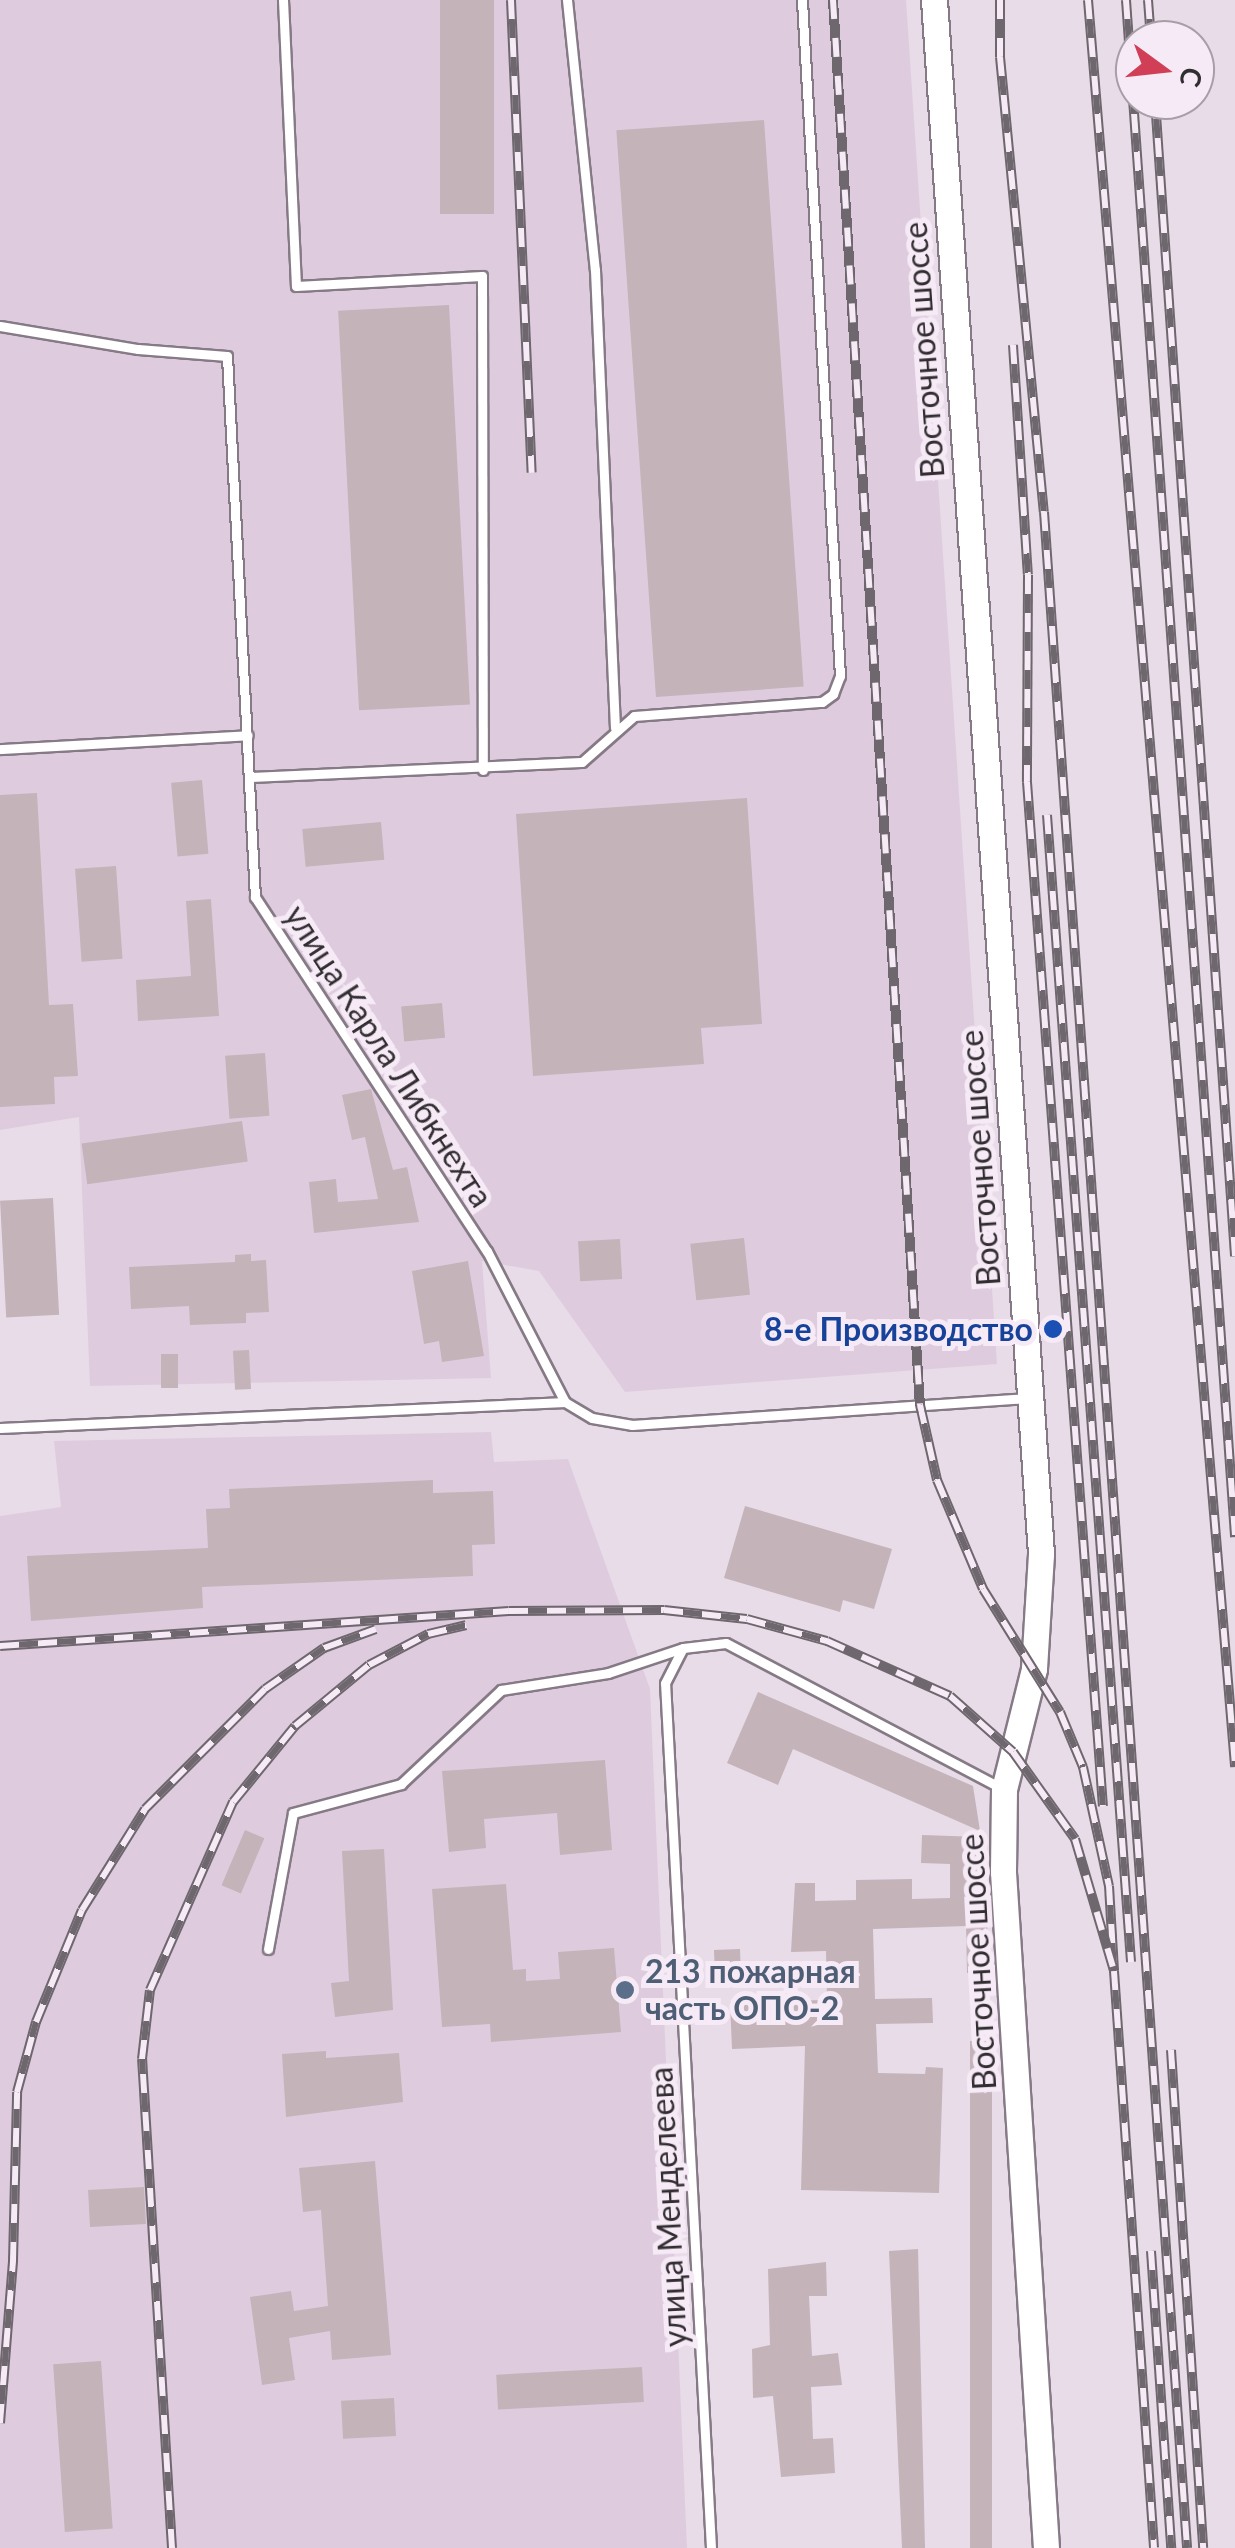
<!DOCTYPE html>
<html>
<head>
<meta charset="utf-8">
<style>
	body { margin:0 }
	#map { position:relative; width:1235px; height:2548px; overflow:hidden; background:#e8dce8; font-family:Lato,sans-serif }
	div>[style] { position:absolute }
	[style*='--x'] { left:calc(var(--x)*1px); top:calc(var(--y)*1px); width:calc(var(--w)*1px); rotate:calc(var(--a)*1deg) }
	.built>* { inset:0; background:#deccde }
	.building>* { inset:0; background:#c4b3b9; transform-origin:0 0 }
	.roads { filter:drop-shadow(2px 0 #857a85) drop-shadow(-2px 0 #857a85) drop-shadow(0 2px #857a85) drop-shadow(0 -2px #857a85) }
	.lane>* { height:9px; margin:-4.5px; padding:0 4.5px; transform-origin:4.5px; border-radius:4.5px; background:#fff }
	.secondary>* { height:25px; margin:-12.5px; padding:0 12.5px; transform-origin:12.5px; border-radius:12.5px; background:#fff }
	.rail>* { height:10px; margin-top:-5px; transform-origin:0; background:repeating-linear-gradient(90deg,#f6eaf6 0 19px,#6e676e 0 38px); box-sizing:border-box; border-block:2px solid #6e676e }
	.dots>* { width:28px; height:28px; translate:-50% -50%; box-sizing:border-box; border:5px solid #f6eaf6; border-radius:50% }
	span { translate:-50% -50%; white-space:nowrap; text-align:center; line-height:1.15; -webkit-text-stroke:10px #f6eaf6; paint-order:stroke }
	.street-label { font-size:32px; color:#312d31 }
	.transit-label { font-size:32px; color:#164399; font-weight:700 }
	.right { translate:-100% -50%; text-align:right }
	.service-label { font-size:32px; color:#4e5e75; font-weight:700 }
	.left { translate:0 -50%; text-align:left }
	.north { position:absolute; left:1115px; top:20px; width:100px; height:100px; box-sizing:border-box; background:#f6eaf6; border:2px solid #a79ea7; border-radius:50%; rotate:105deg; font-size:28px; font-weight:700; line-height:40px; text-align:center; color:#312d31 }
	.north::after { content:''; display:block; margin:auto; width:35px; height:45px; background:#d03f55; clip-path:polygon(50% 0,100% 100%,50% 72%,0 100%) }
</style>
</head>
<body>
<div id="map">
	<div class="built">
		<div style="clip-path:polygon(0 0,906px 0,997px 1364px,625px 1392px,539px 1271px,482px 1261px,491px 1378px,90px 1386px,79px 1117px,0 1130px)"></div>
		<div style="clip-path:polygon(491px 1432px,494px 1462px,568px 1459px,650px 1689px,687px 2548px,0 2548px,0 1516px,61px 1507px,54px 1441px)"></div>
	</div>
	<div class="building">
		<div style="left:440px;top:0;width:54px;height:214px"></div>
		<div style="left:764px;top:120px;width:568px;height:148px;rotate:86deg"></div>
		<div style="left:449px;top:305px;width:400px;height:111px;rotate:87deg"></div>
		<div style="left:202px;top:780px;width:74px;height:31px;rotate:85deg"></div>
		<div style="clip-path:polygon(37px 793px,49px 1005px,73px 1004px,78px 1076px,54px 1077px,55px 1104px,0 1107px,0 795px)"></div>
		<div style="clip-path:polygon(747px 798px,762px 1024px,701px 1028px,704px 1064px,533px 1076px,516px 814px)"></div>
		<div style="left:381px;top:822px;width:38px;height:79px;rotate:85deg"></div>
		<div style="left:116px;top:866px;width:93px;height:41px;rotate:86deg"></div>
		<div style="clip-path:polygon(211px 899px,219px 1016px,138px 1021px,136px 980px,191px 976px,186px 901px)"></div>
		<div style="left:442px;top:1003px;width:35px;height:41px;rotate:85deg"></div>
		<div style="left:265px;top:1053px;width:63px;height:40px;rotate:86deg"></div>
		<div style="clip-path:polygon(371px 1089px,393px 1170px,407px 1167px,419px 1222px,314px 1233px,309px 1182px,336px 1179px,338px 1202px,378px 1199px,365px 1137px,352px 1140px,342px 1095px)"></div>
		<div style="left:242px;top:1121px;width:41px;height:162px;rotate:82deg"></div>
		<div style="left:53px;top:1198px;width:117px;height:53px;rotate:87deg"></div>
		<div style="left:744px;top:1238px;width:57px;height:54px;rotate:84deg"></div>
		<div style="left:620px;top:1239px;width:40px;height:42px;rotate:87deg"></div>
		<div style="clip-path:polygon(251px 1254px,251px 1261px,266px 1260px,269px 1312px,246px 1313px,246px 1323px,190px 1325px,189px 1306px,131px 1309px,129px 1267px,235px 1262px,235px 1255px)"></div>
		<div style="clip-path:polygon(468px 1261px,484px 1356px,442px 1362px,439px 1341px,424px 1344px,412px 1271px)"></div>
		<div style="left:249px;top:1350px;width:39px;height:16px;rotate:87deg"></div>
		<div style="left:161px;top:1354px;width:17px;height:34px"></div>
		<div style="clip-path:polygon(433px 1480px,433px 1493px,493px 1491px,495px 1544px,472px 1545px,473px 1576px,202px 1587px,203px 1608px,31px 1621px,27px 1556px,208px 1548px,206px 1509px,230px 1508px,229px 1489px)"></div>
		<div style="clip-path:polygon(745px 1506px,892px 1549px,874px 1609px,843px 1600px,840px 1612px,724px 1578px)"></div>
		<div style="clip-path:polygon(758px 1692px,973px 1786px,980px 1831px,793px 1749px,778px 1785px,727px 1763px)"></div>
		<div style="clip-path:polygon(605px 1760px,612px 1850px,560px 1855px,557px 1813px,484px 1819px,486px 1848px,449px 1852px,442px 1771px)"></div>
		<div style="left:245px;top:1830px;width:21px;height:60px;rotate:23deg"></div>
		<div style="clip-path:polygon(922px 1835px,980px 1837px,988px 1936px,988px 1973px,967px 1973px,966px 1926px,873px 1929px,875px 1999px,932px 1998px,933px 2023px,876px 2024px,878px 2073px,925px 2074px,926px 2067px,943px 2068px,939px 2193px,801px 2190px,805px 2046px,732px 2049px,730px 2002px,827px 2000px,826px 1951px,791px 1952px,795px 1883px,815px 1883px,815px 1901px,856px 1900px,856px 1880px,912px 1879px,912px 1899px,950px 1898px,950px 1864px,921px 1863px)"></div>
		<div style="clip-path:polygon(384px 1849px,393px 2010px,335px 2017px,331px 1983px,349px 1981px,342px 1851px)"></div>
		<div style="clip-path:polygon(506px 1884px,513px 1970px,526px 1969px,526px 1981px,560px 1979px,558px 1952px,614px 1948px,621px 2032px,491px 2042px,490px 2024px,442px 2027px,432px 1889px)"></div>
		<div style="left:740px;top:1949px;width:26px;height:26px;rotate:88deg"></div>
		<div style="left:970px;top:2041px;width:22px;height:507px"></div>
		<div style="clip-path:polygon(326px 2051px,326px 2058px,399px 2053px,403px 2102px,286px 2117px,282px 2054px)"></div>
		<div style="clip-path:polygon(375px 2161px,391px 2355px,332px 2360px,330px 2331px,289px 2338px,295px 2380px,262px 2385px,250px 2297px,291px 2291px,294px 2311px,328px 2306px,321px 2210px,303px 2212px,299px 2168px)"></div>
		<div style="left:144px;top:2187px;width:37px;height:56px;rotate:87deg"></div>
		<div style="clip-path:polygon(918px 2249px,925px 2548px,902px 2548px,889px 2251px)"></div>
		<div style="clip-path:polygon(826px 2262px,827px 2296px,809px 2296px,812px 2356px,838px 2353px,842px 2385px,811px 2387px,813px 2439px,833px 2438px,835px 2473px,781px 2477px,773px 2396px,753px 2398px,752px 2349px,770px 2345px,768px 2269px)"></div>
		<div style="left:101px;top:2361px;width:168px;height:48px;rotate:86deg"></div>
		<div style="left:642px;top:2367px;width:35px;height:146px;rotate:87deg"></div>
		<div style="left:394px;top:2398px;width:38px;height:53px;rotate:87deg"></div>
	</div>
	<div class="roads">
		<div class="lane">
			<div style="--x:283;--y:0;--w:286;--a:87.4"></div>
			<div style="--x:296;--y:286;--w:186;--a:-3.1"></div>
			<div style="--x:482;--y:276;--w:494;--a:89.9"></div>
			<div style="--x:567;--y:0;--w:271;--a:84.1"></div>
			<div style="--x:595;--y:270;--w:458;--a:87.5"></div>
			<div style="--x:0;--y:326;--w:140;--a:9.5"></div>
			<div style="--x:138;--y:349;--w:89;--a:4.5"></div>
			<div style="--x:227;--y:356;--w:542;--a:87.04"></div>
			<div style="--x:255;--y:897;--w:423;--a:56.8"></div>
			<div style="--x:487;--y:1251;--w:170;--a:62.7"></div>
			<div style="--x:565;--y:1402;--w:31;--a:31"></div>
			<div style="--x:592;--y:1418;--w:41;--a:9.9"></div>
			<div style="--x:632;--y:1425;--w:396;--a:-3.9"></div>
			<div style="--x:0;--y:749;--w:248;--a:-3.2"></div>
			<div style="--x:250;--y:777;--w:332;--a:-2.6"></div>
			<div style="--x:582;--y:762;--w:69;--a:-41.5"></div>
			<div style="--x:634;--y:716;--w:189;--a:-4.3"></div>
			<div style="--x:822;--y:702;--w:14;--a:-36"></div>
			<div style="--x:833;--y:694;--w:19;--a:-69"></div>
			<div style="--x:840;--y:676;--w:677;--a:-93.22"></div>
			<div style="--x:0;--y:1428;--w:566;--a:-2.63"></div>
			<div style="--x:268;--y:1949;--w:138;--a:-79.6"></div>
			<div style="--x:293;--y:1813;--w:112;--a:-15"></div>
			<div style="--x:401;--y:1784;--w:137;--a:-43.2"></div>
			<div style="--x:501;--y:1690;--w:108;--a:-9"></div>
			<div style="--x:608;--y:1673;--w:79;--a:-18.4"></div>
			<div style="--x:711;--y:2548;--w:866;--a:-93.04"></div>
			<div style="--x:665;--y:1683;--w:39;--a:-63"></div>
			<div style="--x:683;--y:1648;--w:43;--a:-6.6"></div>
			<div style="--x:726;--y:1643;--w:311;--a:27.8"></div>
		</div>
		<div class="secondary">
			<div style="--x:934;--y:0;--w:1558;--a:86.06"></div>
			<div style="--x:1041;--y:1554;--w:115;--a:93.5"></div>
			<div style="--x:1034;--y:1669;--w:124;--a:104"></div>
			<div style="--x:1004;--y:1789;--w:83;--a:90.7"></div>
			<div style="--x:1003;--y:1872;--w:677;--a:86.36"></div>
		</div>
	</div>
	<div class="rail">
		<div style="--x:511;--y:0;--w:473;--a:87.5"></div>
		<div style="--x:833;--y:0;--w:1408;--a:86.46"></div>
		<div style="--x:920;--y:1405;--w:77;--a:77.2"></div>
		<div style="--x:937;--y:1480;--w:118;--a:67.1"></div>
		<div style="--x:983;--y:1589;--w:145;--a:58"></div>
		<div style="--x:1060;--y:1712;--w:60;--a:67.3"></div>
		<div style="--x:1083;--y:1767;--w:122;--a:77.7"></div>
		<div style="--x:1109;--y:1886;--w:85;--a:86.6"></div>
		<div style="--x:1000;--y:0;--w:57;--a:90"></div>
		<div style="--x:1000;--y:57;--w:457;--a:84.5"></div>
		<div style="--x:1044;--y:512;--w:2041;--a:85.98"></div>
		<div style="--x:1088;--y:0;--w:1773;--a:85.24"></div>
		<div style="--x:1126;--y:0;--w:1541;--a:85.94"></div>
		<div style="--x:1148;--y:0;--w:40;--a:85.7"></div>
		<div style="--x:1155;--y:100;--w:1159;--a:86.04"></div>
		<div style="--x:1013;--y:345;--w:230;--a:86.3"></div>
		<div style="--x:1028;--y:575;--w:207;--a:90.3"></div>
		<div style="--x:1027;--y:782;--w:1027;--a:85.76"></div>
		<div style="--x:1047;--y:815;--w:1150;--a:85.81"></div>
		<div style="--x:0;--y:1646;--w:510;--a:-3.93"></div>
		<div style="--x:509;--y:1611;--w:155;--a:-0.4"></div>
		<div style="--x:664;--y:1610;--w:83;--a:6.2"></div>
		<div style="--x:747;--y:1619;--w:83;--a:15.4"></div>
		<div style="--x:827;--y:1641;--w:135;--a:24.1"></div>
		<div style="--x:950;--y:1696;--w:84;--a:41.6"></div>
		<div style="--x:1013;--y:1752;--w:107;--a:54.5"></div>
		<div style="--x:1075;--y:1839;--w:138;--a:73.5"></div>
		<div style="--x:1114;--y:1971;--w:578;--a:86.03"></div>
		<div style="--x:1171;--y:2050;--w:499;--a:86.3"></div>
		<div style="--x:1151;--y:2251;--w:298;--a:86.1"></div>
		<div style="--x:0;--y:2423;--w:163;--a:-85.4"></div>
		<div style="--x:13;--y:2261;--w:169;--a:-88.6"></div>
		<div style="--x:17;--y:2092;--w:73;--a:-74.8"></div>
		<div style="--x:36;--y:2022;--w:121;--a:-67.7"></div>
		<div style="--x:82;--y:1910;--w:119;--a:-58"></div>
		<div style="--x:145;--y:1809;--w:170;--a:-45"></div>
		<div style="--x:265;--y:1689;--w:72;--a:-34.8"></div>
		<div style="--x:324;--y:1648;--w:55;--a:-20.1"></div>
		<div style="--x:172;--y:2548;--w:490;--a:-93.5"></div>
		<div style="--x:142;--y:2059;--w:69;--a:-83.4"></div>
		<div style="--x:150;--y:1990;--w:206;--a:-66.2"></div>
		<div style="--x:233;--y:1802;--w:98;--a:-50.8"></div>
		<div style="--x:295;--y:1726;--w:96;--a:-39.5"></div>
		<div style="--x:369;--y:1665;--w:67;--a:-27.7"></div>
		<div style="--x:428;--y:1634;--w:39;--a:-13"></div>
	</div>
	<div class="dots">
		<div style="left:1053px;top:1329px;background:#1a4fb4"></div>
		<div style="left:625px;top:1990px;background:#5c6f8a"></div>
	</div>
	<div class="street-label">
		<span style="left:924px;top:350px;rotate:-94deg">Восточное шоссе</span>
		<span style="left:389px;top:1056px;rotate:57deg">улица Карла Либкнехта</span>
		<span style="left:980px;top:1158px;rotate:-94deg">Восточное шоссе</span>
		<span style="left:978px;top:1962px;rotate:-93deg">Восточное шоссе</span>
		<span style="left:668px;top:2207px;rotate:-93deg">улица Менделеева</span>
	</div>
	<div class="transit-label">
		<span class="right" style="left:1033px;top:1329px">8-е Производство</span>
	</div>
	<div class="service-label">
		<span class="left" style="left:645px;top:1990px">213 пожарная<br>часть ОПО-2</span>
	</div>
	<div class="north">С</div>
</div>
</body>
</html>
